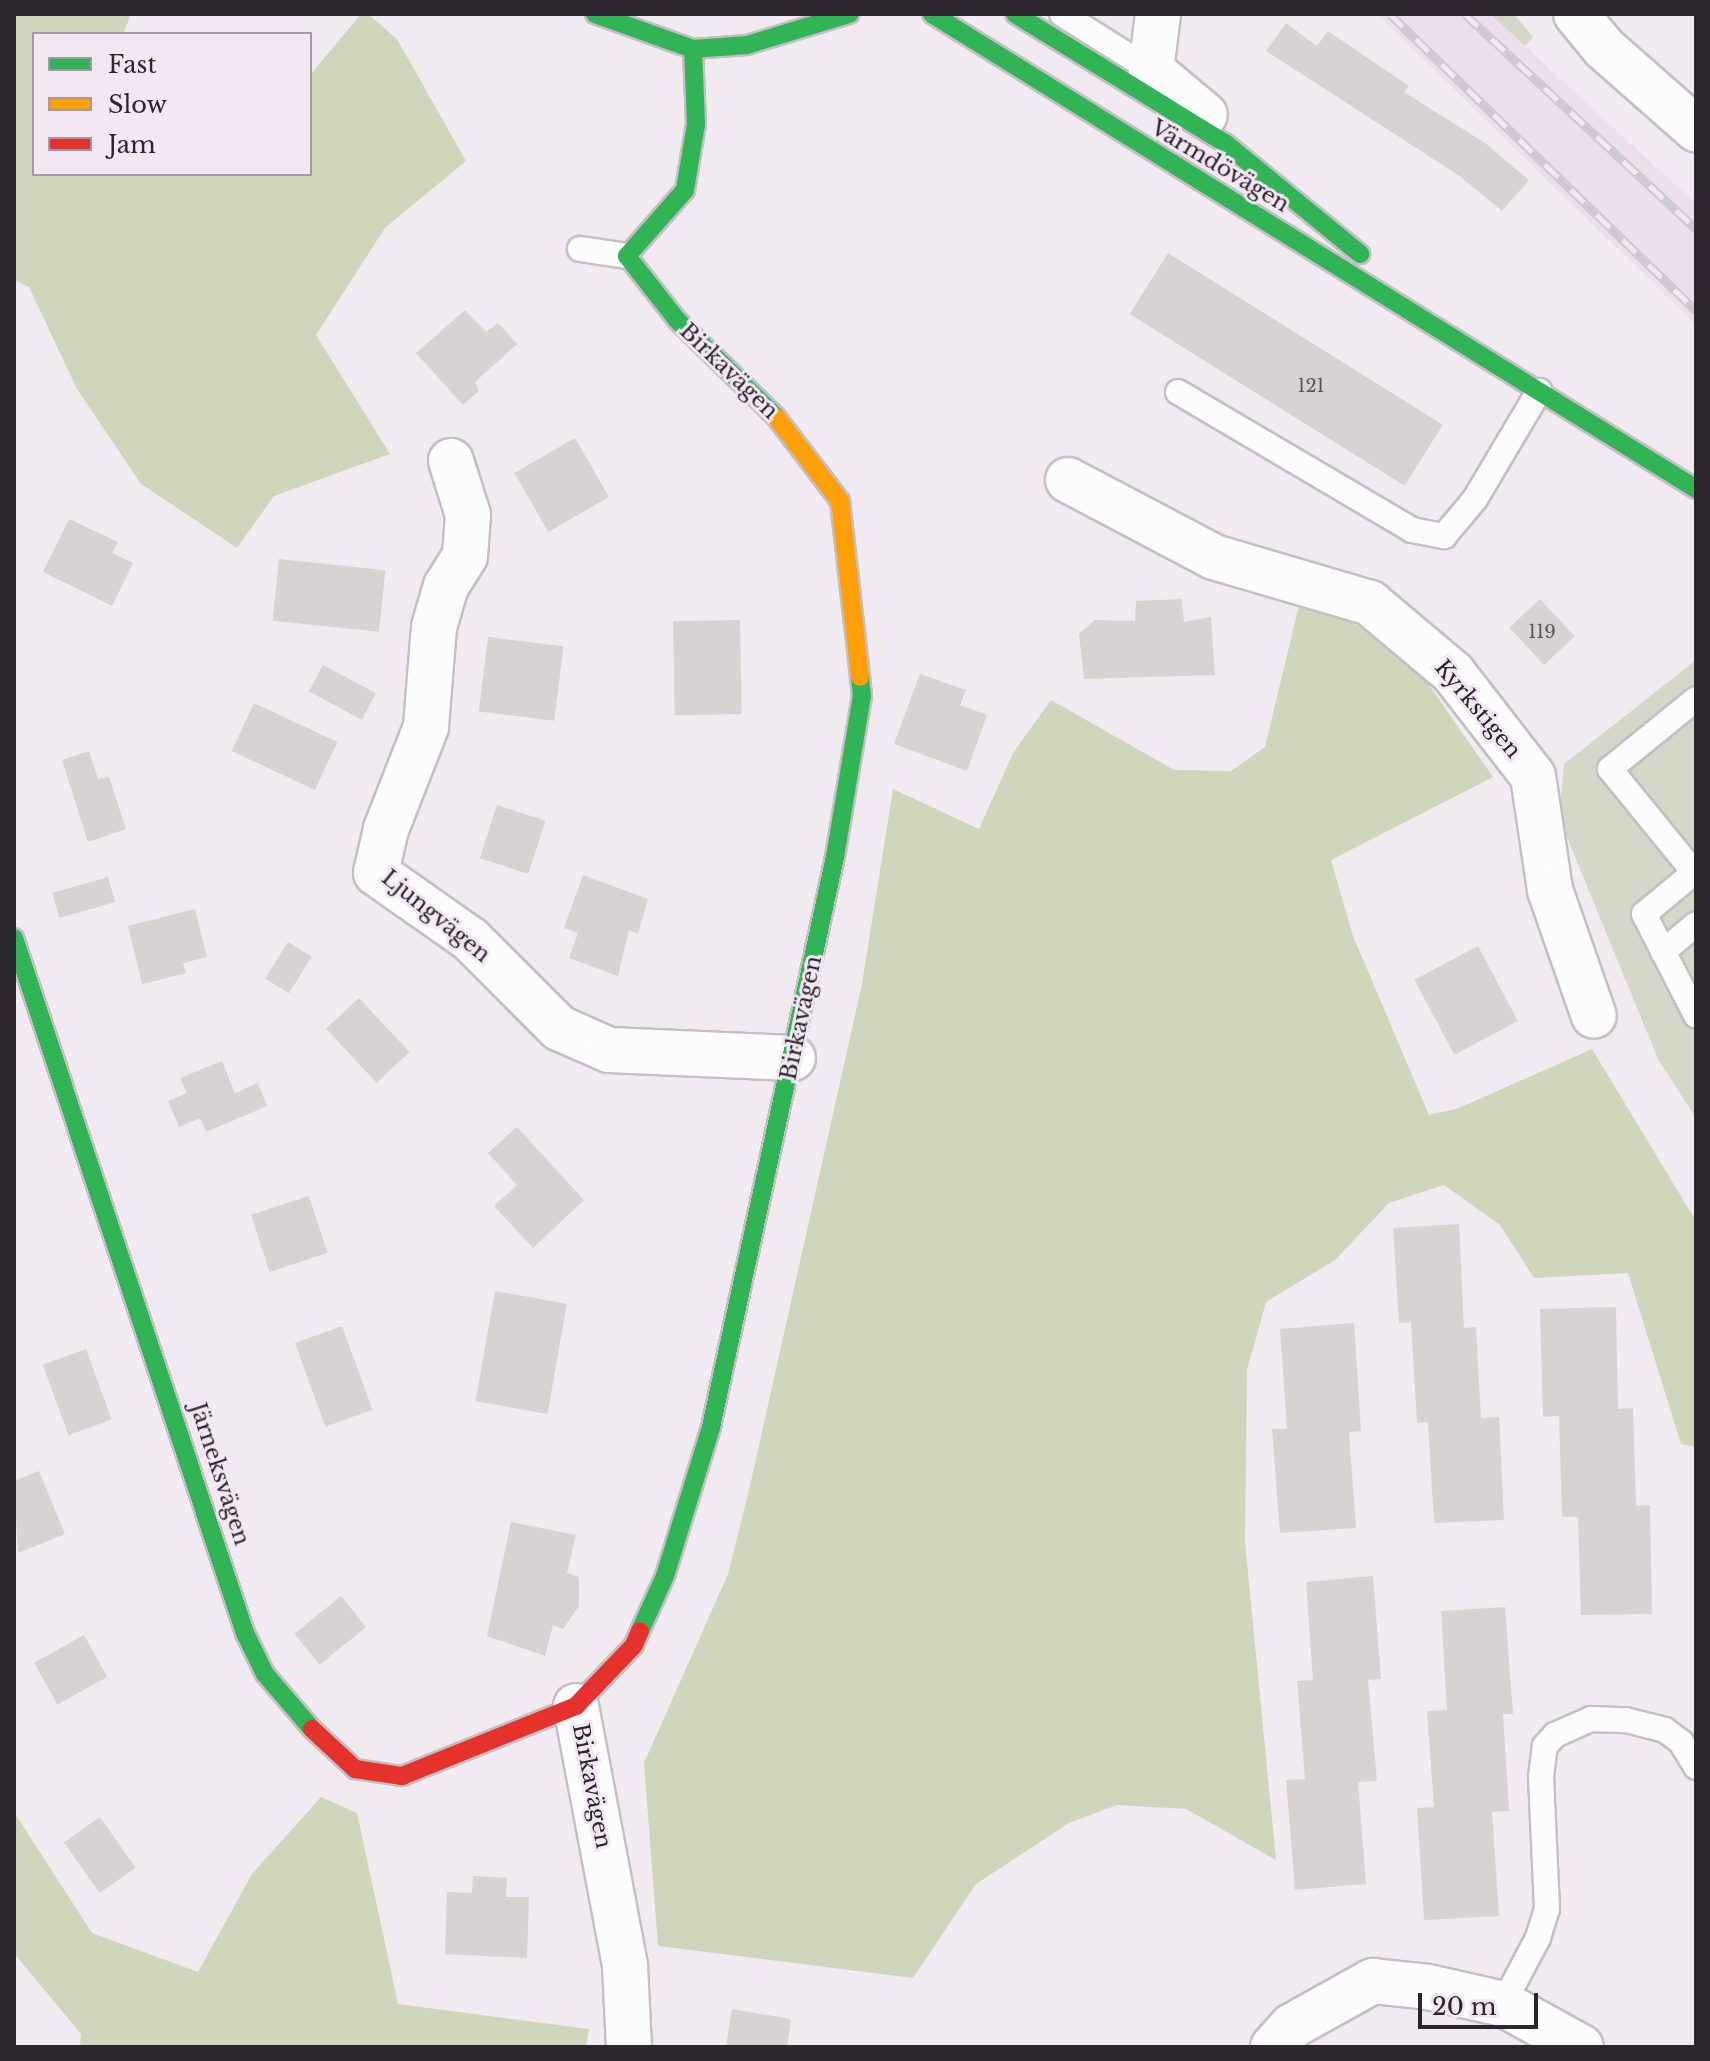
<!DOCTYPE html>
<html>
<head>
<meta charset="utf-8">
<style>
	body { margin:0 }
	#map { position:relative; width:1710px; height:2061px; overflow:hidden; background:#f1eaf1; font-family:"Libre Baskerville",serif }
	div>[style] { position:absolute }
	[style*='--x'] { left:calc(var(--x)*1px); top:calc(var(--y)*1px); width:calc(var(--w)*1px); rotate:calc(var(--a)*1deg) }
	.built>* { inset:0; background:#ecdeec }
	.green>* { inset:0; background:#d5d8c8 }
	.forest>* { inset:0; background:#d0d6bc }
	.building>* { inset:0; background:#d8d2d3; transform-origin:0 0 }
	.roads { filter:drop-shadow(2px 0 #c4bfc4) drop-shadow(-2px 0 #c4bfc4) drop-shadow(0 2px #c4bfc4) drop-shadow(0 -2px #c4bfc4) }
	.lane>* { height:24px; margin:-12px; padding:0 12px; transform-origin:12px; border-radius:12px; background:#fdfcfd }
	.street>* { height:44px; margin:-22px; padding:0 22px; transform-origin:22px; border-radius:22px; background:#fdfcfd }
	.fast>* { height:18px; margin:-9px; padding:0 9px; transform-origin:9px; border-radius:9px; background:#30b455 }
	.slow>* { height:18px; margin:-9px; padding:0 9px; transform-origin:9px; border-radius:9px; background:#ff9f0a }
	.jam>* { height:18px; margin:-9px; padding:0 9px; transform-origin:9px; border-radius:9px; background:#e5322d }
	.rail>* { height:9px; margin-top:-4.5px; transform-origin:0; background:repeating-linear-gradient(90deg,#f4e7f4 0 18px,#cccacc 0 36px); box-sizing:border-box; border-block:2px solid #cccacc }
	span { translate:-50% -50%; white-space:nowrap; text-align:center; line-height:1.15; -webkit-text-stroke:6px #f4e7f4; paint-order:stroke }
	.number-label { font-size:18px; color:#595458 }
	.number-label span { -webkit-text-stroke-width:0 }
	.street-label { font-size:22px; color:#2b262b }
	.frame { position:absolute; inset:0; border:16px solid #2b262b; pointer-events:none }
	.legend { position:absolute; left:32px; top:32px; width:280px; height:144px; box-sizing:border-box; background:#f4e7f4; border:2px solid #a49aa4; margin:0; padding:10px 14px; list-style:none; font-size:24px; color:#2b262b }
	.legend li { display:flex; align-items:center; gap:16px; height:40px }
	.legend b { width:40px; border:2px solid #a49aa4 }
	.scale { position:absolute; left:1418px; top:1993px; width:120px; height:36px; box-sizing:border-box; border:4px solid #2b262b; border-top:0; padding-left:10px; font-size:24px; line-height:28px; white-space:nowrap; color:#2b262b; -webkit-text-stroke:6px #f4e7f4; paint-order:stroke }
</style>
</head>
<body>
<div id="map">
	<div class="built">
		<div style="clip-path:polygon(1377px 14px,1490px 14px,1696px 204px,1696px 325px)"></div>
	</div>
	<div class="green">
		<div style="clip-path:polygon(1490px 14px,1514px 14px,1533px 37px,1525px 46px)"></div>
		<div style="clip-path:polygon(1696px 660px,1696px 1118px,1658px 1059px,1559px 818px,1564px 764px)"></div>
	</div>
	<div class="forest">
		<div style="clip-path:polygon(14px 14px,131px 14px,123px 34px,34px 34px,34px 174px,310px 174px,310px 75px,361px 14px,368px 14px,397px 39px,466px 161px,385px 228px,316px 335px,390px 454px,274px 496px,237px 548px,141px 484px,77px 389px,29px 287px,14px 280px)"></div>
		<div style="clip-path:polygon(1313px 598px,1411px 659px,1493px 777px,1331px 860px,1353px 936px,1429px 1115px,1459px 1108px,1592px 1049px,1696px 1221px,1696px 1447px,1681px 1444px,1628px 1273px,1534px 1278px,1500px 1225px,1444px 1185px,1389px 1203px,1335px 1260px,1266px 1302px,1247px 1370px,1245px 1542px,1276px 1860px,1186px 1809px,1117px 1805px,1069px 1823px,976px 1884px,913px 1978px,658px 1946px,644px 1763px,728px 1574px,749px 1490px,862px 984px,893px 789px,979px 829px,1013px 753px,1051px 700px,1174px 770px,1231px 771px,1265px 747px,1299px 605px)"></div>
		<div style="clip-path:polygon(321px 1797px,357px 1813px,398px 2004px,589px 2029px,586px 2047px,80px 2047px,81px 2034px,14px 1953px,14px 1812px,92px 1933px,198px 1972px,252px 1874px)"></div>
	</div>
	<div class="building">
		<div style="clip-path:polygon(1286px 23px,1317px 46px,1328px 31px,1409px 86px,1404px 92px,1485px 143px,1529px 180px,1502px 211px,1458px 175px,1266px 51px)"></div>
		<div style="left:1168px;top:253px;width:324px;height:72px;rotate:32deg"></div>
		<div style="clip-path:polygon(465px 310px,486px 332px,498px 323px,517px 344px,475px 382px,479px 391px,463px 405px,416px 353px)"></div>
		<div style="left:575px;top:438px;width:68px;height:70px;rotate:60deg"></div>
		<div style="clip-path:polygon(69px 519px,118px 542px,112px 553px,133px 563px,112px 606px,43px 572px)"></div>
		<div style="left:279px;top:559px;width:107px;height:62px;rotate:6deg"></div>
		<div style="clip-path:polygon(1182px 599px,1184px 622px,1211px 617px,1215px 675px,1084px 679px,1079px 634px,1095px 620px,1135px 621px,1136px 601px)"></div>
		<div style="left:1540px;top:599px;width:51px;height:42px;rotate:47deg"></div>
		<div style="left:740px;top:620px;width:94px;height:67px;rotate:89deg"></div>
		<div style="left:488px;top:637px;width:76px;height:75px;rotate:7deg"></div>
		<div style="left:323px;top:665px;width:60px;height:30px;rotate:28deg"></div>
		<div style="clip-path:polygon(920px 674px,966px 690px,960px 705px,987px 715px,967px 771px,894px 744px)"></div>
		<div style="left:254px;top:703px;width:92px;height:53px;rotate:25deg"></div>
		<div style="clip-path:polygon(89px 751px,98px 779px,109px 777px,126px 829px,88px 842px,62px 760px)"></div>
		<div style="left:497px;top:805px;width:51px;height:56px;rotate:18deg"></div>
		<div style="clip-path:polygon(583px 875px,648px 899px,638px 934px,629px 930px,618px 976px,569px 958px,578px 933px,564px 928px)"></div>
		<div style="left:108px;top:877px;width:26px;height:58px;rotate:74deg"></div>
		<div style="clip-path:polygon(195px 909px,207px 957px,183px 963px,186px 973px,142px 984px,128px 926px)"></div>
		<div style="left:288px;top:942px;width:28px;height:43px;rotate:32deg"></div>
		<div style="left:1478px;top:946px;width:85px;height:72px;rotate:62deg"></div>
		<div style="left:359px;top:998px;width:74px;height:45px;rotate:47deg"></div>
		<div style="clip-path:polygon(222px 1061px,235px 1093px,258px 1083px,267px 1106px,206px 1132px,200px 1118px,179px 1127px,168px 1101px,187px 1093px,180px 1078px)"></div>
		<div style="clip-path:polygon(517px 1127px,584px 1200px,533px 1248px,494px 1206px,517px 1185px,488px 1153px)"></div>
		<div style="left:309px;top:1196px;width:60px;height:61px;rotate:72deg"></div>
		<div style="clip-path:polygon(1459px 1224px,1464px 1328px,1476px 1327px,1481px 1418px,1499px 1417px,1504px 1520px,1434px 1523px,1428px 1422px,1417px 1423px,1411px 1322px,1399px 1323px,1393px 1228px)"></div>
		<div style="left:495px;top:1291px;width:73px;height:112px;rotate:10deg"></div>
		<div style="clip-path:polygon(1616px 1307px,1618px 1409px,1633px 1408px,1636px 1506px,1650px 1505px,1652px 1614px,1581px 1615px,1578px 1517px,1562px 1517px,1559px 1416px,1543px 1417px,1540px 1309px)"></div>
		<div style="clip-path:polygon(1354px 1323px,1361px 1431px,1349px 1432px,1356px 1528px,1280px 1533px,1272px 1429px,1287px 1429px,1280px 1329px)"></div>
		<div style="left:342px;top:1326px;width:89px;height:50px;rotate:70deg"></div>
		<div style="left:86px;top:1349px;width:75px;height:46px;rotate:70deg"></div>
		<div style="clip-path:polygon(39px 1471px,65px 1534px,18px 1553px,14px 1481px)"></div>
		<div style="clip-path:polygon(511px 1522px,576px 1535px,567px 1573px,579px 1577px,579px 1606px,563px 1629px,553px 1625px,545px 1656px,487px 1636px)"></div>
		<div style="clip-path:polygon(1373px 1576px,1381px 1679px,1368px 1680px,1377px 1781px,1358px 1782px,1366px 1884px,1295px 1890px,1286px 1780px,1305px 1779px,1297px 1681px,1313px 1680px,1306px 1582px)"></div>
		<div style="left:341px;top:1596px;width:40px;height:60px;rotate:51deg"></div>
		<div style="clip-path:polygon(1505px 1607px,1513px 1714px,1503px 1714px,1509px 1811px,1492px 1812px,1499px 1916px,1424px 1920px,1417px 1808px,1434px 1807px,1427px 1711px,1447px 1710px,1441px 1611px)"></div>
		<div style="left:84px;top:1635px;width:48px;height:57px;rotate:61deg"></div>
		<div style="left:100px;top:1817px;width:62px;height:44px;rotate:55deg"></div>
		<div style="clip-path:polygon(473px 1876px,507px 1878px,506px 1897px,529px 1897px,527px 1958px,445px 1954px,447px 1892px,472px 1893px)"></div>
		<div style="clip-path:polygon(732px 2009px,791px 2019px,787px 2047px,726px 2047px)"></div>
	</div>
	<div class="roads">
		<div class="lane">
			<div style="--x:1062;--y:14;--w:105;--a:32.2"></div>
			<div style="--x:580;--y:249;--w:48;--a:8.5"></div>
			<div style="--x:1178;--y:392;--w:272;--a:30.5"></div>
			<div style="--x:1412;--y:530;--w:33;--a:11"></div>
			<div style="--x:1444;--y:536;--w:48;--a:-50"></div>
			<div style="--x:1475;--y:499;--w:126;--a:-59.3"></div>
			<div style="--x:1696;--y:699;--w:111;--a:140.9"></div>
			<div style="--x:1610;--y:769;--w:136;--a:50.9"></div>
			<div style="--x:1696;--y:871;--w:67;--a:140.4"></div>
			<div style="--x:1644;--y:914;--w:114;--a:62.8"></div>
			<div style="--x:1663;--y:952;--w:43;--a:-40.3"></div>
			<div style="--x:1503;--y:2004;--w:75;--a:-62.1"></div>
			<div style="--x:1538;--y:1938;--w:30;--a:-73"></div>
			<div style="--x:1547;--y:1909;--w:132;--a:-92.6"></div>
			<div style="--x:1541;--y:1777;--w:31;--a:-83"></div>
			<div style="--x:1545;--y:1746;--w:15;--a:-48"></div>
			<div style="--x:1555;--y:1735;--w:39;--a:-24"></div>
			<div style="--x:1591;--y:1719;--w:35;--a:2"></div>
			<div style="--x:1626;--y:1720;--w:40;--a:14.4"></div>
			<div style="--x:1665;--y:1730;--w:20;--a:37"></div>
			<div style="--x:1681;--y:1742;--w:29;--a:59"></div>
		</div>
		<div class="street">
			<div style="--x:1158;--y:14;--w:56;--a:97.1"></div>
			<div style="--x:1151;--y:70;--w:70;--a:39.8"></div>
			<div style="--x:1576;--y:14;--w:44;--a:50.5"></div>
			<div style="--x:1604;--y:48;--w:123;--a:41.4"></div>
			<div style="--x:451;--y:461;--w:57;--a:72.5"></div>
			<div style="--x:468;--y:515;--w:41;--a:94.2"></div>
			<div style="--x:465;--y:556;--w:36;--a:122"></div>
			<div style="--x:446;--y:586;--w:43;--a:106.3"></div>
			<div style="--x:434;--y:627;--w:100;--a:94.6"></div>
			<div style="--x:426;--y:727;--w:110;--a:111.4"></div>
			<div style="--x:386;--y:829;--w:45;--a:102.8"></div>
			<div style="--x:376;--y:873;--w:115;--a:35.1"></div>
			<div style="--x:470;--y:939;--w:126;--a:45"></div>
			<div style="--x:559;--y:1028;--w:55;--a:23.7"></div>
			<div style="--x:609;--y:1050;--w:184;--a:2.5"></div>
			<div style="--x:1068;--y:480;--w:165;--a:27.8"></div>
			<div style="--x:1214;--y:557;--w:163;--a:16.4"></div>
			<div style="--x:1370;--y:603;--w:109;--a:40.1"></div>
			<div style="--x:1453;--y:673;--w:130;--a:52.2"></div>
			<div style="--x:1533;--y:776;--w:115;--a:81.5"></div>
			<div style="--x:1550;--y:890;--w:133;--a:70.8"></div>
			<div style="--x:576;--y:1706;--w:265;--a:79.3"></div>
			<div style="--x:625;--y:1966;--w:81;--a:87.2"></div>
			<div style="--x:1273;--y:2047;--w:28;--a:-48"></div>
			<div style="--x:1292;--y:2026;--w:93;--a:-29.1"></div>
			<div style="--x:1373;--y:1981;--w:55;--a:6.2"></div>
			<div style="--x:1428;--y:1987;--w:77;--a:12.8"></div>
			<div style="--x:1503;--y:2004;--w:89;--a:28.9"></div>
		</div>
		<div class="fast">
			<div style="--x:595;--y:14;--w:104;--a:19.7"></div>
			<div style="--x:693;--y:49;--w:54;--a:-4.2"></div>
			<div style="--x:747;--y:45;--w:107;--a:-16.9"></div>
			<div style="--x:932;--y:14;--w:900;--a:31.87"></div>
			<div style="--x:1015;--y:14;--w:246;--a:31.6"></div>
			<div style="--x:1225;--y:143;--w:175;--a:39.4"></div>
			<div style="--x:693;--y:49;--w:75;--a:87.7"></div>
			<div style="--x:696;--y:124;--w:67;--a:99.5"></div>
			<div style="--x:685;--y:190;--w:88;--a:131.3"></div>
			<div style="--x:627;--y:256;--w:81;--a:52"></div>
			<div style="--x:677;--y:320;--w:139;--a:44.4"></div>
			<div style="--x:14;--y:938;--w:732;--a:71.61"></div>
			<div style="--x:245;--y:1633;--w:46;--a:64"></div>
			<div style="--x:265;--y:1674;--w:72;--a:49.5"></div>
			<div style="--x:640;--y:1631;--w:60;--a:-65.6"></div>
			<div style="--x:665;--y:1576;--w:156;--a:-72.8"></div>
			<div style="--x:711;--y:1427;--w:583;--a:-77.73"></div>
			<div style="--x:835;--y:857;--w:163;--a:-80.5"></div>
			<div style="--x:862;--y:696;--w:19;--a:-96"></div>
		</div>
		<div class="slow">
			<div style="--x:776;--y:417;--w:106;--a:52.7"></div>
			<div style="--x:840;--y:501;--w:177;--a:83.5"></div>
		</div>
		<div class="jam">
			<div style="--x:312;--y:1729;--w:59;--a:42.9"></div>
			<div style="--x:355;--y:1769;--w:48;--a:8.5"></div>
			<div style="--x:402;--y:1776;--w:188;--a:-21.9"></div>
			<div style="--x:576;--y:1706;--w:84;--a:-46.4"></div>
			<div style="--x:634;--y:1645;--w:15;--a:-67"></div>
		</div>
	</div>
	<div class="rail">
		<div style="--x:1390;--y:14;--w:426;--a:44.1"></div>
		<div style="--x:1465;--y:14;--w:316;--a:42.9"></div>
	</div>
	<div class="number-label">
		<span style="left:1311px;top:386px">121</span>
		<span style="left:1542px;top:632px">119</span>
	</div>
	<div class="street-label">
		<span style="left:1220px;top:166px;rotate:31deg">Värmdövägen</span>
		<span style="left:729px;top:371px;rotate:44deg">Birkavägen</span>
		<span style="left:1478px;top:709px;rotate:50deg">Kyrkstigen</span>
		<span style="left:436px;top:916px;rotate:39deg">Ljungvägen</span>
		<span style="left:801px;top:1018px;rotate:-78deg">Birkavägen</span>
		<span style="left:220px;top:1474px;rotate:72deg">Järneksvägen</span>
		<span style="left:592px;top:1786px;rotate:79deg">Birkavägen</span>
	</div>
	<div class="frame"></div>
	<ul class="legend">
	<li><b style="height:10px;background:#30b455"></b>Fast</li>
	<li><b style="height:10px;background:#ff9f0a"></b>Slow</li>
	<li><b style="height:10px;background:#e5322d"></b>Jam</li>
	</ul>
	<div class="scale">20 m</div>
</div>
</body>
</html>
